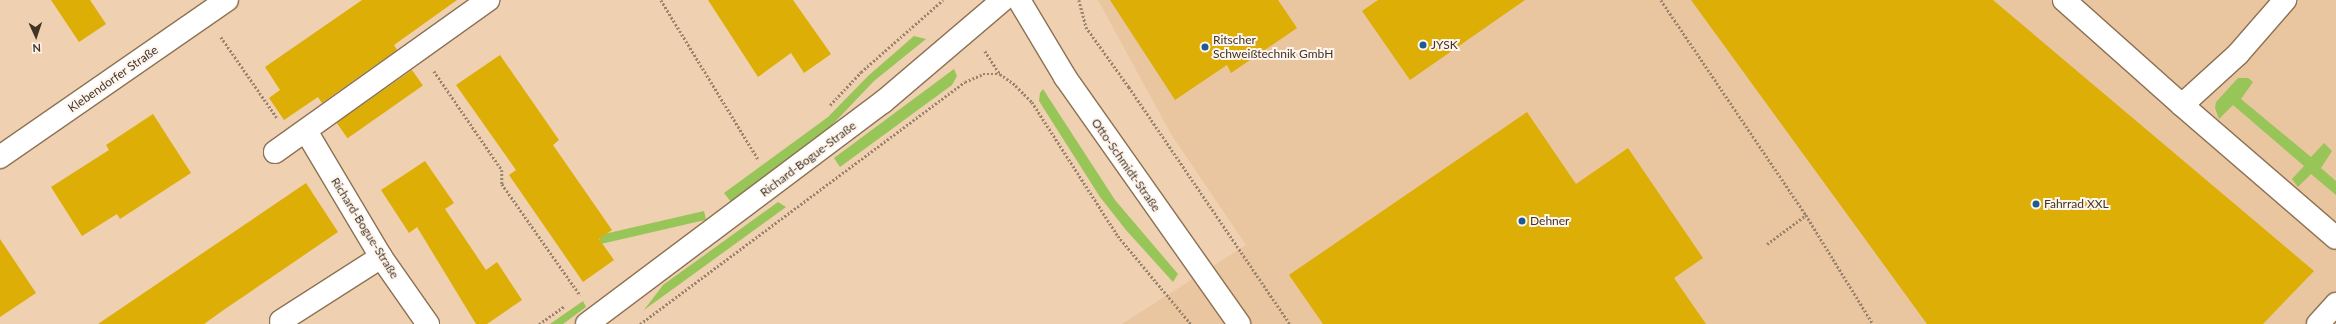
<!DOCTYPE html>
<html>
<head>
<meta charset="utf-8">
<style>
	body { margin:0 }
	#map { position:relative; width:2336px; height:324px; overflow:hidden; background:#efd0b0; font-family:Lato,sans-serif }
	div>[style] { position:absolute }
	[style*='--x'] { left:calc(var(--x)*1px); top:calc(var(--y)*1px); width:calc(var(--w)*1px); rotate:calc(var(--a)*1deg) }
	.built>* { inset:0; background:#e9c5a0 }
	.green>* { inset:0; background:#97c558; transform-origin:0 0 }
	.building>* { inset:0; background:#ddae05; transform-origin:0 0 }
	.path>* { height:2.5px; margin-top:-1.25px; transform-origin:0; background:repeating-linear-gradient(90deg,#9a846d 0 2px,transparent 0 4px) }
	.roads { filter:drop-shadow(1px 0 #8c7153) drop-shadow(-1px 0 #8c7153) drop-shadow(0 1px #8c7153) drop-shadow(0 -1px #8c7153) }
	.minor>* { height:22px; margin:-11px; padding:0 11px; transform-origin:11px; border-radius:11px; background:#fff }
	.dots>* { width:11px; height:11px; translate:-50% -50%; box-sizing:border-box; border:2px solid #fff5ec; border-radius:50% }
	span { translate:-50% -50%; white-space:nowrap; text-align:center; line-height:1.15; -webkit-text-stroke:4px #fff5ec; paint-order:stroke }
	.poi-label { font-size:12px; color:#403427 }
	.left { translate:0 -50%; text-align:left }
	.street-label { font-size:12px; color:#403427 }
	.north { position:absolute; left:16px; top:16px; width:40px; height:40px; -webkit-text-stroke:3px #fff5ec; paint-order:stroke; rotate:177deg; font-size:11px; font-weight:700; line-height:16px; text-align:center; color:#403427 }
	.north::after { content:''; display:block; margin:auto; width:14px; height:18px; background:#403427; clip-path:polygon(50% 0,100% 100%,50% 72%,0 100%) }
</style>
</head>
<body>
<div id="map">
	<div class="built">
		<div style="clip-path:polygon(1098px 0,2336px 0,2336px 324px,1122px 324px,1246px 245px,1171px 134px)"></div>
	</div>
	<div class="green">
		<div style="clip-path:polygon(914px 36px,926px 39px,874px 81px,833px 124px,731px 202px,724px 193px,828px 117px,868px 76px)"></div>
		<div style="clip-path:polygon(954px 69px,957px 76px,952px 85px,840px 167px,834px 158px)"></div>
		<div style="clip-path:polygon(2238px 78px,2248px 78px,2253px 82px,2241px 99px,2311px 157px,2324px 143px,2332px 151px,2321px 168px,2336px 181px,2336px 195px,2311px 174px,2298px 187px,2292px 179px,2304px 166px,2233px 105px,2219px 119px,2215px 108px,2216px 102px)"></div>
		<div style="clip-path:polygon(1043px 89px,1115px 200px,1178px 274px,1173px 282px,1126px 230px,1100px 197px,1039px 101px,1040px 93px)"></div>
		<div style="clip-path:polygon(778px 202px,786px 207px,644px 310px,663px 285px)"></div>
		<div style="left:704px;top:211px;width:9px;height:108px;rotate:77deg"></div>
		<div style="clip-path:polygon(583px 301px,586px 307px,563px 324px,550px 324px)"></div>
	</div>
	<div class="building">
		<div style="clip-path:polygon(51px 0,90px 0,106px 24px,79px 42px)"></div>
		<div style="clip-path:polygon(362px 0,457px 0,394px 45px,397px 50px,322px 103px,318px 97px,284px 120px,269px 98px,280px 90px,265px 67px)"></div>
		<div style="clip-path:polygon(708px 0,793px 0,831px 54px,804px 73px,791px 53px,758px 77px)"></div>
		<div style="clip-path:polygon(1110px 0,1278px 0,1297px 28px,1231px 73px,1227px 65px,1175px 100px)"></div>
		<div style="clip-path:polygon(1378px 0,1525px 0,1410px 80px,1362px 11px)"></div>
		<div style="clip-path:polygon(1691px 0,1993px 0,2314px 271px,2263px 324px,1927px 324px)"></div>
		<div style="clip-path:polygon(500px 55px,559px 140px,553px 145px,612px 230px,599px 239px,614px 260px,583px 282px,509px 175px,516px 170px,456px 85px)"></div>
		<div style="left:412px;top:70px;width:19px;height:92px;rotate:55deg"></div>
		<div style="clip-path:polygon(1527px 112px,1576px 184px,1628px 148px,1703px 258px,1674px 278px,1706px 324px,1323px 324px,1289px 275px)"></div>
		<div style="clip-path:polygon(153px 114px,191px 173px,120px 219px,117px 214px,82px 236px,51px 187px,109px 150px,106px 145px)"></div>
		<div style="clip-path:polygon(425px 161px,454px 203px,445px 209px,486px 270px,497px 262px,522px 300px,487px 324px,476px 324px,417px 227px,409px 233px,381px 190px)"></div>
		<div style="clip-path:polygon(306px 183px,338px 232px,225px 309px,204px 324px,98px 324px)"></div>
		<div style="clip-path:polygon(0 239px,36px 293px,0 317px)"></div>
	</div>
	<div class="path">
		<div style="--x:661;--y:0;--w:186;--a:58.6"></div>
		<div style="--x:1079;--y:0;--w:28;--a:75"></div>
		<div style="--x:1086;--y:27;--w:74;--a:54.4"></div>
		<div style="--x:1129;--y:87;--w:287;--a:55.8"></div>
		<div style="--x:1661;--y:0;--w:259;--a:56"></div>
		<div style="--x:1806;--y:215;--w:128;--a:58.4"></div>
		<div style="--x:221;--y:37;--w:98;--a:55.3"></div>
		<div style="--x:985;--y:51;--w:27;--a:57"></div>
		<div style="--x:434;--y:71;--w:120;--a:55.5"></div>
		<div style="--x:502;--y:170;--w:14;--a:90"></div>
		<div style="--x:502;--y:184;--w:136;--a:54.9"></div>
		<div style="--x:830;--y:105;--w:45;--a:-46.8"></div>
		<div style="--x:861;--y:72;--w:109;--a:-41.3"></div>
		<div style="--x:1767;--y:244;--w:49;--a:-36.6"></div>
		<div style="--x:539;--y:324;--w:32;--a:-35"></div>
		<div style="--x:640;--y:324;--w:405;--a:-36.7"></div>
		<div style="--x:965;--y:82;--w:20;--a:-24"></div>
		<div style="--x:983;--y:74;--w:17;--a:0"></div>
		<div style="--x:1000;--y:74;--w:16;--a:35"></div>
		<div style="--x:1013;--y:83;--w:27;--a:45"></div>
		<div style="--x:1032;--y:102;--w:159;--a:57.3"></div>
		<div style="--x:1118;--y:236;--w:114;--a:50.3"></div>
	</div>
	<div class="roads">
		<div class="minor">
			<div style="--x:1019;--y:0;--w:90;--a:59.1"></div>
			<div style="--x:1065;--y:77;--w:302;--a:54.8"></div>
			<div style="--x:2064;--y:0;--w:158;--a:41.7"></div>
			<div style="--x:2182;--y:105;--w:76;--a:-42.3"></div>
			<div style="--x:2238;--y:54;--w:72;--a:-49"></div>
			<div style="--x:2182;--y:105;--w:203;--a:40.8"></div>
			<div style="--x:306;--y:131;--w:147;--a:59.2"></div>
			<div style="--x:381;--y:257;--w:82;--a:55"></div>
			<div style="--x:275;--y:152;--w:262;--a:-35.5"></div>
			<div style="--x:0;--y:157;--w:276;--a:-34.7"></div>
			<div style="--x:281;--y:321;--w:119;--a:-32.6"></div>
			<div style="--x:587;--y:324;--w:370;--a:-36.9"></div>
			<div style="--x:883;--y:102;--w:157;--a:-40.4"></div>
			<div style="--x:2318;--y:324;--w:27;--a:-48"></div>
		</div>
	</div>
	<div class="dots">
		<div style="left:1423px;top:45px;background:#1d5c92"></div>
		<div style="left:1205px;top:47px;background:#1d5c92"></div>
		<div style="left:2036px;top:204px;background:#1d5c92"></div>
		<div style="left:1522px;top:221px;background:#1d5c92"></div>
	</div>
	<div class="poi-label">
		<span class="left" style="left:1213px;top:47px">Ritscher<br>Schweißtechnik GmbH</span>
		<span class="left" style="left:1431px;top:45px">JYSK</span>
		<span class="left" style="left:2044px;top:204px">Fahrrad XXL</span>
		<span class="left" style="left:1530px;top:221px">Dehner</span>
	</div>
	<div class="street-label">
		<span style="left:113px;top:79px;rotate:-35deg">Klebendorfer Straße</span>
		<span style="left:808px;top:159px;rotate:-37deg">Richard-Bogue-Straße</span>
		<span style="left:1126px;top:165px;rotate:55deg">Otto-Schmidt-Straße</span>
		<span style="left:365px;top:228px;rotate:58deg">Richard-Bogue-Straße</span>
	</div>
	<div class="north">N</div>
</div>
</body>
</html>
